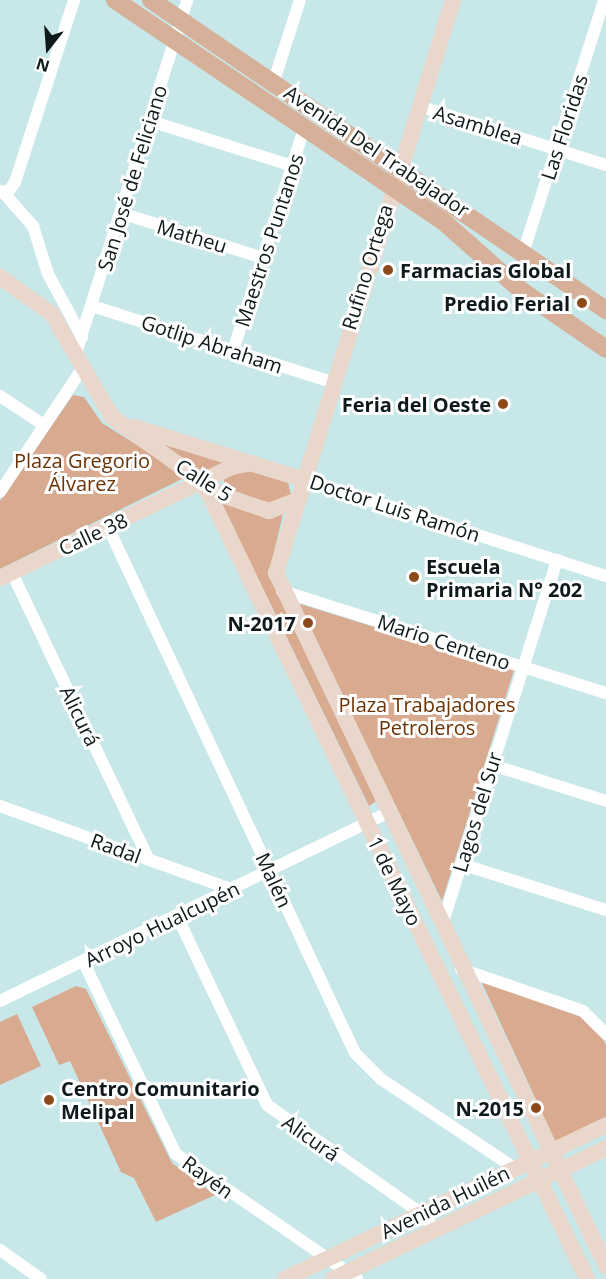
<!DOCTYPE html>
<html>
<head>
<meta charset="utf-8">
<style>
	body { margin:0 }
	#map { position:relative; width:606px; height:1279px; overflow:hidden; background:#c8e7e9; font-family:"Open Sans",sans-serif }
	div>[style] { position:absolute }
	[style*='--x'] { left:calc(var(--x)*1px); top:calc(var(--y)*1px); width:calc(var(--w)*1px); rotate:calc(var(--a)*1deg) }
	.green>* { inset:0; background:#d8aa8f }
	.street>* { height:12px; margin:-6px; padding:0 6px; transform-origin:6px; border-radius:6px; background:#fff }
	.secondary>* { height:16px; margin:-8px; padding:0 8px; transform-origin:8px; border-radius:8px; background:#ead7cc }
	.primary>* { height:18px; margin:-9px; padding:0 9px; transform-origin:9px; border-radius:9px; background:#d6b099 }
	.dots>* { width:16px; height:16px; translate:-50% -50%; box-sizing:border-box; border:3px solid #fff; border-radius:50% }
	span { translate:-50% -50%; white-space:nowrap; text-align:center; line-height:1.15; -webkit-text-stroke:6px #fff; paint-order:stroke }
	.street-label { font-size:20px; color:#0d191a }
	.poi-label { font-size:20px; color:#0d191a; font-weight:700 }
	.left { translate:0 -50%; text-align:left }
	.right { translate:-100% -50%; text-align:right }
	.park-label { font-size:20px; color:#6b3204 }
	.north { position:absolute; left:18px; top:18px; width:60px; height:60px; -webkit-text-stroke:4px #fff; paint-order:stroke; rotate:197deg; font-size:16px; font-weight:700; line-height:24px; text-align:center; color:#0d191a }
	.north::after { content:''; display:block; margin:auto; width:21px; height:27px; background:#0d191a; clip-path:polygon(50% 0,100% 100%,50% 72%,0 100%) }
</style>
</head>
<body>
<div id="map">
	<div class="green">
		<div style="clip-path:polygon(73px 395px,84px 397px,102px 423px,180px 472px,182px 479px,0 569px,0 501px)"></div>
		<div style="clip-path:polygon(160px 442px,229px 463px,204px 473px)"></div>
		<div style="clip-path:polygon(242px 469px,288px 482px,291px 495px,276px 505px,224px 489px,224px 478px)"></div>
		<div style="clip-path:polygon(221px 503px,283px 514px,269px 573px,376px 801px,369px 806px)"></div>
		<div style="clip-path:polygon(300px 604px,514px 670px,442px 901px,299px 606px)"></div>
		<div style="clip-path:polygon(481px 981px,583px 1015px,597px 1027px,606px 1045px,606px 1120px,556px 1143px)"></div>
		<div style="clip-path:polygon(76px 986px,86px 989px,172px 1163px,215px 1195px,156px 1222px,134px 1178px,121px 1172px,70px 1061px,59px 1065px,32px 1007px)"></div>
		<div style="clip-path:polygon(17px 1014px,41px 1066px,0 1085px,0 1022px)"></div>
	</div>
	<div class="street">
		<div style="--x:273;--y:84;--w:88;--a:-72.2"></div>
		<div style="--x:419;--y:106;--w:196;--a:17.5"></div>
		<div style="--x:150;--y:121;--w:150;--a:17.5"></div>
		<div style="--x:2;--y:191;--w:47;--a:48.5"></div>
		<div style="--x:33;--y:226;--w:50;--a:72.6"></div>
		<div style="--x:48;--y:274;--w:72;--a:61.6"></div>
		<div style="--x:6;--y:195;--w:16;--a:-55"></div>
		<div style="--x:15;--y:182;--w:191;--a:-72"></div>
		<div style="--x:121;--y:213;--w:149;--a:17.6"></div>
		<div style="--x:523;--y:253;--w:266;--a:-72.2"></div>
		<div style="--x:92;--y:306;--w:252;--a:17.6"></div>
		<div style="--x:233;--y:351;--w:234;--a:-72.3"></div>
		<div style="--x:75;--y:356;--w:373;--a:-72.5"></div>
		<div style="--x:0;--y:396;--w:53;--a:33.4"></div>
		<div style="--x:302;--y:479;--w:319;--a:17.7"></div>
		<div style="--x:0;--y:492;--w:148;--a:-56.3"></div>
		<div style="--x:108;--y:527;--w:581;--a:64.85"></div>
		<div style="--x:355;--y:1053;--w:37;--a:45"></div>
		<div style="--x:381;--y:1079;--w:162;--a:33.7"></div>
		<div style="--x:12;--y:573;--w:318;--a:64.5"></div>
		<div style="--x:282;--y:591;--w:340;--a:17.5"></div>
		<div style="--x:492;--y:765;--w:120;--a:17.5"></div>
		<div style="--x:0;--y:806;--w:248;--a:19.8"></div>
		<div style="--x:461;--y:864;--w:152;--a:17.6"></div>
		<div style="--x:177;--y:916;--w:209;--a:64.5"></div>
		<div style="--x:267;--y:1105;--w:189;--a:35.1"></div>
		<div style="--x:422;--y:1214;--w:21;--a:49"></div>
		<div style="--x:442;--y:925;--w:383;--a:-72.5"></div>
		<div style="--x:83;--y:961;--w:214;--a:64.3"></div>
		<div style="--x:176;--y:1154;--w:220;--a:34.6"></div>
		<div style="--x:461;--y:969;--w:129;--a:19"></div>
		<div style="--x:583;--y:1011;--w:33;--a:45"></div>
		<div style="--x:0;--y:1001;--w:430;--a:-25.9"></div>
		<div style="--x:0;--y:1250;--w:50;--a:35.3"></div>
	</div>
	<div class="secondary">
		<div style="--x:453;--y:0;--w:600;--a:107.17"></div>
		<div style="--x:276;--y:573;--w:768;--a:64.54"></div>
		<div style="--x:0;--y:277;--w:64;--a:35.4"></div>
		<div style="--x:52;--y:314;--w:119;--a:59.8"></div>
		<div style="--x:112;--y:417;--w:132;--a:35.7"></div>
		<div style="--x:219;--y:494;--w:53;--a:18.8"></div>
		<div style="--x:269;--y:511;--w:28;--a:-21"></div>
		<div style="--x:134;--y:427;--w:176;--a:17.2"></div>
		<div style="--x:203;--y:482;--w:885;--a:64.27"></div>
		<div style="--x:0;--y:578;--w:257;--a:-25.6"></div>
		<div style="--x:232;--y:467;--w:21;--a:-11"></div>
		<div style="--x:285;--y:1279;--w:356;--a:-25.6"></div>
		<div style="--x:333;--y:1279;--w:303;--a:-25.6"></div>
	</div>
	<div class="primary">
		<div style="--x:115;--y:0;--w:397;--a:34"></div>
		<div style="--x:444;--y:222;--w:104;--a:41.5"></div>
		<div style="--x:522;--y:291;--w:102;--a:34.6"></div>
		<div style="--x:151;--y:0;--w:551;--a:34.27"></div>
	</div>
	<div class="dots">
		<div style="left:388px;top:270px;background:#8c491a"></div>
		<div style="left:582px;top:303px;background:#8c491a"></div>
		<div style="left:503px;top:404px;background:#8c491a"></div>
		<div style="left:414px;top:577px;background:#8c491a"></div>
		<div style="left:308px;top:623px;background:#8c491a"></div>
		<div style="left:49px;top:1100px;background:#8c491a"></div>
		<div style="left:536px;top:1108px;background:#8c491a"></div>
	</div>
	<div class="street-label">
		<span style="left:478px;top:125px;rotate:17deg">Asamblea</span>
		<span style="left:564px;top:127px;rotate:-72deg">Las Floridas</span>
		<span style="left:377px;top:151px;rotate:34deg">Avenida Del Trabajador</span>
		<span style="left:132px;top:178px;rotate:-73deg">San José de Feliciano</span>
		<span style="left:192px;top:236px;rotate:17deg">Matheu</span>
		<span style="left:269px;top:240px;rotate:-72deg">Maestros Puntanos</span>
		<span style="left:367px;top:267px;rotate:-73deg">Rufino Ortega</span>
		<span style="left:212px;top:344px;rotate:18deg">Gotlip Abraham</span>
		<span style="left:204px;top:480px;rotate:32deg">Calle 5</span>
		<span style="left:395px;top:508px;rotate:18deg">Doctor Luis Ramón</span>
		<span style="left:93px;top:534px;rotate:-25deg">Calle 38</span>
		<span style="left:444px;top:642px;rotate:18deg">Mario Centeno</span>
		<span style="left:80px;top:716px;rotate:64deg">Alicurá</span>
		<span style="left:477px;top:812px;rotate:-73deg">Lagos del Sur</span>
		<span style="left:116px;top:848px;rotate:20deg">Radal</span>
		<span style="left:274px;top:880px;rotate:65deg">Malén</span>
		<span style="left:395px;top:881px;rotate:64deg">1 de Mayo</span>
		<span style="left:162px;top:924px;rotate:-26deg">Arroyo Hualcupén</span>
		<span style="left:311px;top:1138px;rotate:35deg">Alicurá</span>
		<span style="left:208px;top:1177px;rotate:36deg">Rayén</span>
		<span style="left:445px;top:1202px;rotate:-26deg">Avenida Huilén</span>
	</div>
	<div class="poi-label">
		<span class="left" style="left:400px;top:270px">Farmacias Global</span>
		<span class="right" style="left:570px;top:303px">Predio Ferial</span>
		<span class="right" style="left:491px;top:404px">Feria del Oeste</span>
		<span class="left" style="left:426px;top:578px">Escuela<br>Primaria N° 202</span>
		<span class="right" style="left:296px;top:623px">N-2017</span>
		<span class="left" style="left:61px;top:1100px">Centro Comunitario<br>Melipal</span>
		<span class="right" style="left:524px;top:1108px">N-2015</span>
	</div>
	<div class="park-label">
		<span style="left:82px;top:472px">Plaza Gregorio<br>Álvarez</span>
		<span style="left:427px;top:716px">Plaza Trabajadores<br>Petroleros</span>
	</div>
	<div class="north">N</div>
</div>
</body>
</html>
